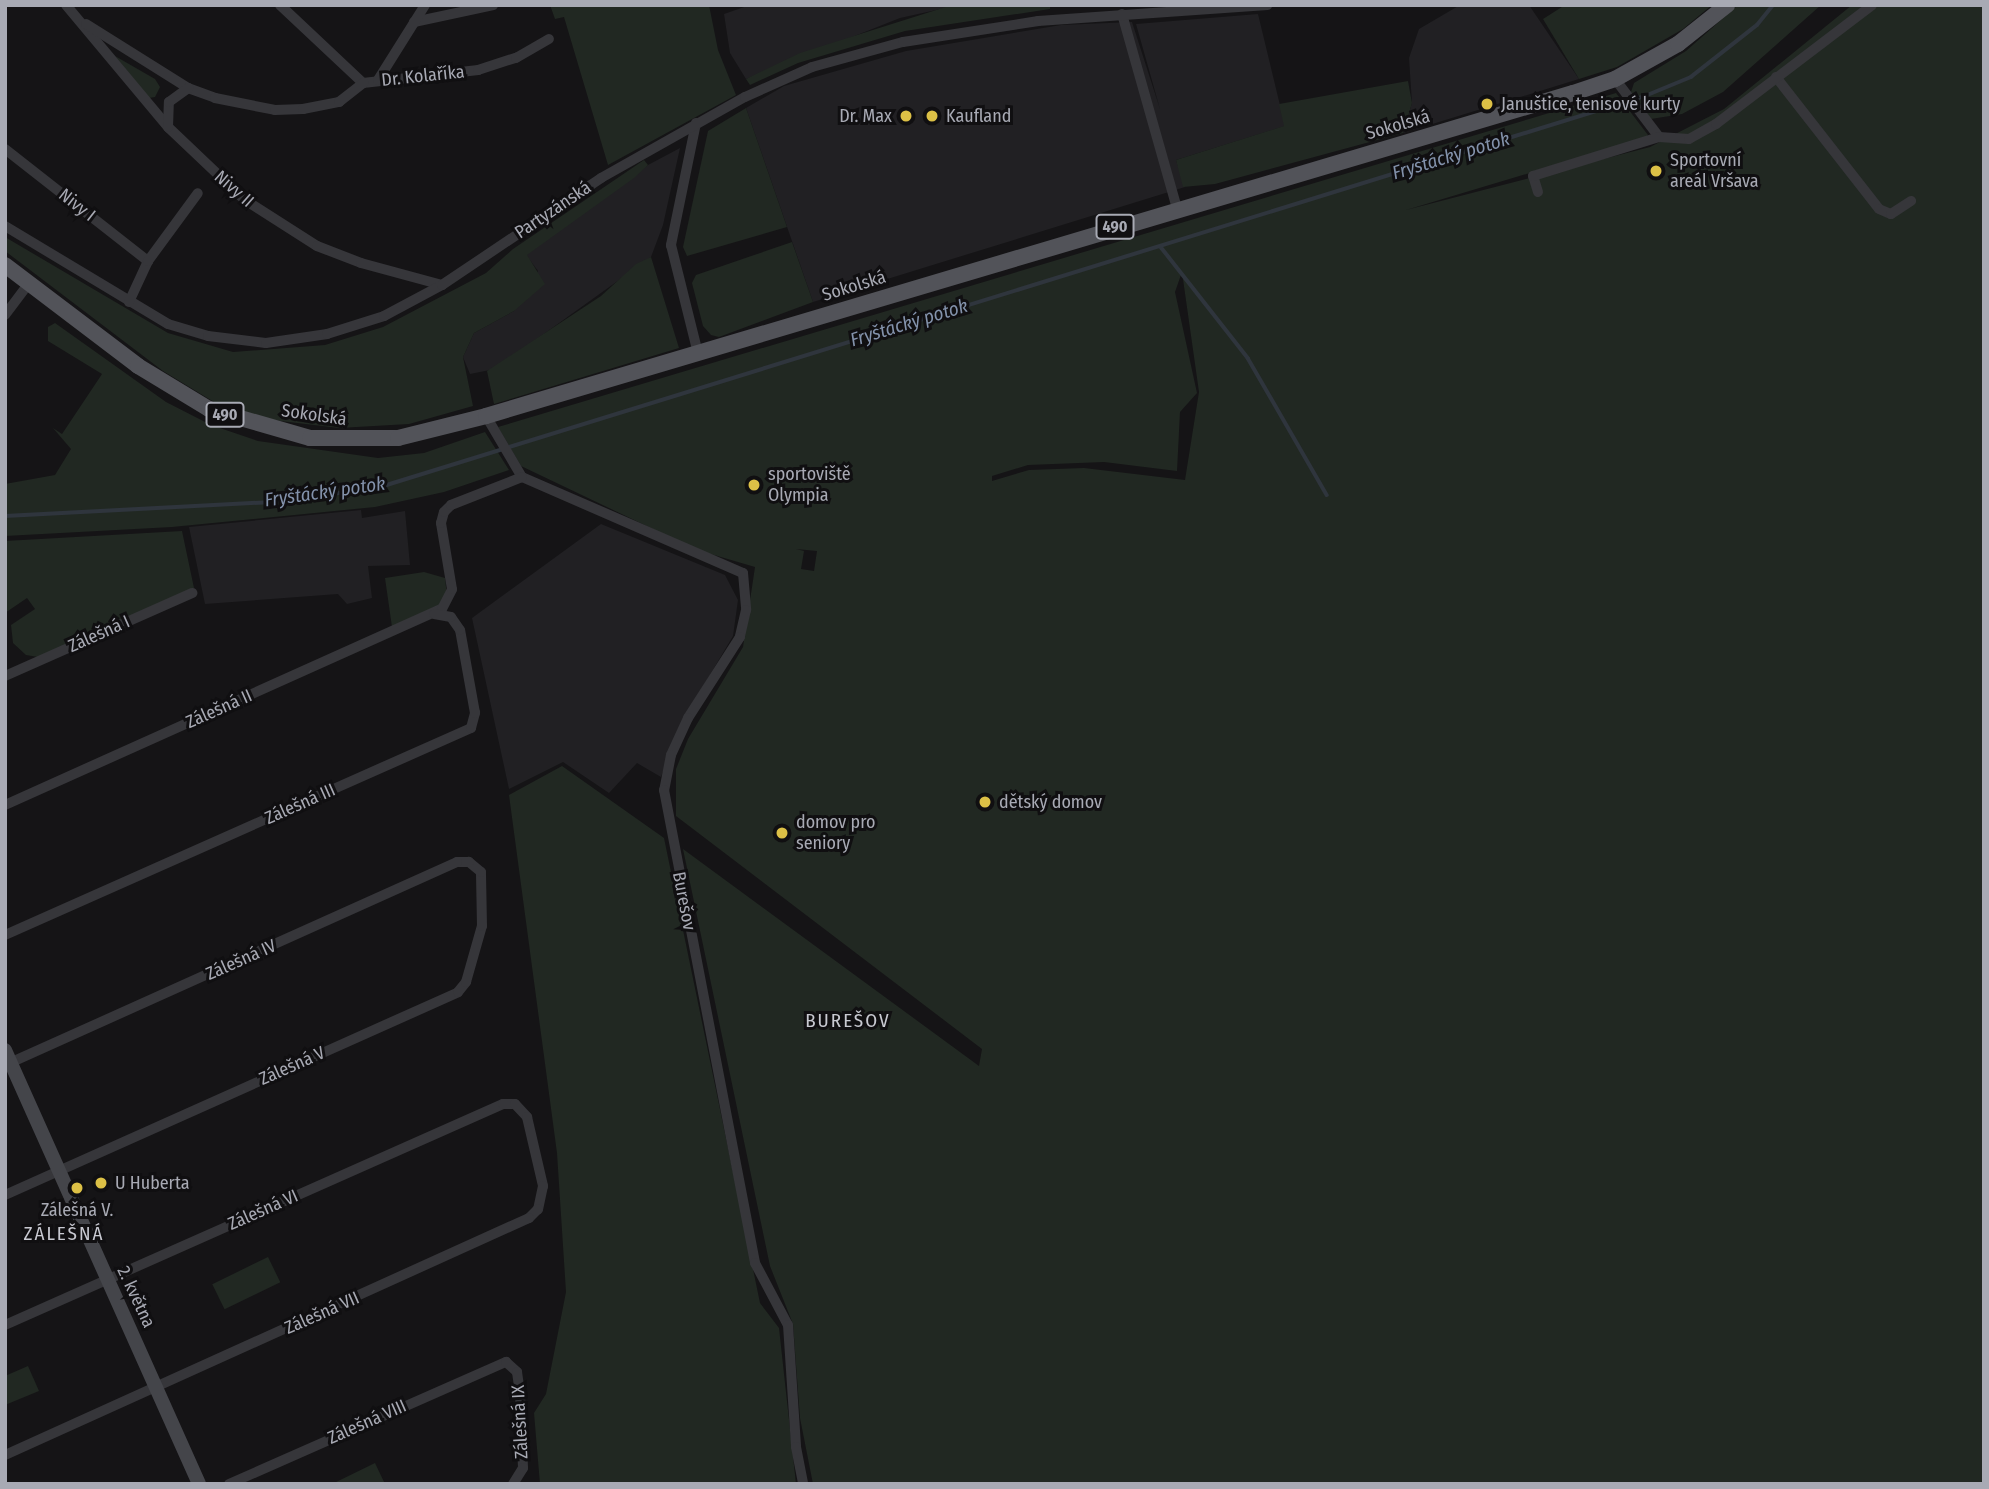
<!DOCTYPE html>
<html>
<head>
<meta charset="utf-8">
<style>
	body { margin:0 }
	#map { position:relative; width:1989px; height:1489px; overflow:hidden; background:#151416; font-family:"Fira Sans Condensed",sans-serif }
	div>[style] { position:absolute }
	[style*='--x'] { left:calc(var(--x)*1px); top:calc(var(--y)*1px); width:calc(var(--w)*1px); rotate:calc(var(--a)*1deg) }
	.built>* { inset:0; background:#212023 }
	.green>* { inset:0; background:#212822; transform-origin:0 0 }
	.stream>* { height:3.5px; margin:-1.75px; padding:0 1.75px; transform-origin:1.75px; border-radius:1.75px; background:#2f353d }
	.street>* { height:10px; margin:-5px; padding:0 5px; transform-origin:5px; border-radius:5px; background:#36363a }
	.secondary>* { height:14px; margin:-7px; padding:0 7px; transform-origin:7px; border-radius:7px; background:#44454a }
	.primary>* { height:16px; margin:-8px; padding:0 8px; transform-origin:8px; border-radius:8px; background:#525359 }
	.dots>* { width:19px; height:19px; translate:-50% -50%; box-sizing:border-box; border:4px solid #100f11; border-radius:50% }
	span { translate:-50% -50%; white-space:nowrap; text-align:center; line-height:1.15; -webkit-text-stroke:6px #100f11; paint-order:stroke }
	.shield-label span { padding:2px 5px; background:#100f11; border:2px solid; border-radius:5px; -webkit-text-stroke-width:0 }
	.shield-label { font-size:16px; color:#a8aab4; font-weight:700 }
	.street-label { font-size:18px; color:#a8aab4 }
	.poi-label { font-size:18px; color:#a8aab4 }
	.left { translate:0 -50%; text-align:left }
	.right { translate:-100% -50%; text-align:right }
	.water-label { font-size:19px; color:#8392ab; font-style:italic }
	.neighbourhood-label { font-size:19px; color:#c8c9d1; letter-spacing:2px }
	.frame { position:absolute; inset:0; border:7px solid #a8aab4; pointer-events:none }
</style>
</head>
<body>
<div id="map">
	<div class="built">
		<div style="clip-path:polygon(750px 5px,959px 5px,900px 18px,746px 79px,730px 53px,724px 14px)"></div>
		<div style="clip-path:polygon(1460px 5px,1529px 5px,1579px 79px,1403px 133px,1412px 103px,1409px 58px,1419px 29px)"></div>
		<div style="clip-path:polygon(1258px 14px,1285px 126px,1176px 160px,1185px 187px,813px 302px,746px 108px,784px 86px,906px 51px,1061px 25px,1132px 22px,1160px 109px,1136px 24px)"></div>
		<div style="clip-path:polygon(680px 148px,663px 225px,651px 257px,495px 369px,470px 374px,463px 357px,474px 333px,514px 311px,538px 271px,526px 255px,648px 165px)"></div>
		<div style="clip-path:polygon(361px 510px,362px 518px,405px 511px,410px 565px,368px 566px,372px 598px,347px 604px,338px 594px,205px 604px,189px 527px)"></div>
		<div style="clip-path:polygon(601px 524px,725px 575px,738px 600px,733px 636px,679px 727px,661px 777px,637px 763px,609px 793px,563px 762px,509px 789px,472px 618px)"></div>
	</div>
	<div class="green">
		<div style="clip-path:polygon(550px 5px,709px 5px,718px 50px,736px 95px,608px 165px,564px 17px,555px 19px)"></div>
		<div style="clip-path:polygon(952px 5px,1050px 5px,1050px 9px,905px 31px,798px 63px,750px 85px,746px 79px,800px 53px)"></div>
		<div style="clip-path:polygon(1565px 5px,1712px 5px,1683px 29px,1617px 67px,1579px 79px,1543px 19px)"></div>
		<div style="clip-path:polygon(1738px 5px,1821px 5px,1723px 92px,1682px 114px,1651px 119px,1631px 92px,1634px 83px,1686px 51px)"></div>
		<div style="clip-path:polygon(evenodd,1852px 5px,1984px 5px,1984px 1484px,813px 1484px,800px 1418px,793px 1324px,770px 1266px,683px 849px,979px 1066px,982px 1049px,676px 816px,676px 769px,688px 739px,743px 647px,755px 567px,697px 550px,521px 466px,498px 427px,1616px 93px,1648px 135px,1643px 139px,1406px 210px,1650px 147px,1724px 109px,1852px 5px,1182px 272px,1199px 392px,1185px 480px,1084px 468px,1029px 470px,992px 481px,992px 476px,1028px 465px,1104px 462px,1177px 471px,1180px 412px,1197px 393px,1175px 292px,1182px 272px,1852px 5px,796px 549px,817px 551px,814px 571px,801px 569px,804px 551px,796px 549px)"></div>
		<div style="clip-path:polygon(115px 56px,155px 79px,160px 87px,155px 97px,149px 98px)"></div>
		<div style="clip-path:polygon(1408px 81px,1412px 103px,1403px 133px,1215px 184px,1183px 187px,1176px 160px,1284px 126px,1279px 104px)"></div>
		<div style="clip-path:polygon(746px 108px,787px 227px,687px 256px,683px 247px,708px 131px)"></div>
		<div style="clip-path:polygon(644px 160px,648px 165px,634px 178px,527px 255px,545px 284px,514px 311px,474px 333px,463px 357px,473px 406px,409px 424px,339px 428px,272px 420px,214px 402px,163px 371px,5px 251px,5px 237px,168px 333px,233px 352px,325px 345px,383px 327px,486px 273px,513px 249px)"></div>
		<div style="clip-path:polygon(792px 242px,813px 302px,719px 337px,711px 335px,703px 326px,692px 283px,696px 275px)"></div>
		<div style="clip-path:polygon(651px 257px,679px 348px,494px 404px,487px 371px,601px 296px,636px 264px)"></div>
		<div style="clip-path:polygon(55px 323px,166px 402px,211px 425px,258px 441px,378px 458px,424px 453px,485px 432px,509px 470px,444px 492px,375px 507px,172px 527px,5px 536px,5px 484px,55px 475px,71px 449px,53px 428px,62px 434px,102px 374px,48px 341px,48px 327px)"></div>
		<div style="clip-path:polygon(182px 531px,194px 588px,38px 657px,26px 655px,13px 643px,11px 625px,35px 609px,27px 598px,5px 613px,5px 541px)"></div>
		<div style="clip-path:polygon(424px 572px,445px 578px,447px 596px,437px 607px,392px 627px,385px 578px)"></div>
		<div style="clip-path:polygon(562px 766px,664px 838px,760px 1303px,779px 1328px,796px 1484px,540px 1484px,534px 1413px,546px 1394px,566px 1292px,557px 1153px,509px 795px)"></div>
		<div style="left:268px;top:1257px;width:28px;height:62px;rotate:64deg"></div>
		<div style="clip-path:polygon(28px 1366px,39px 1391px,5px 1405px,5px 1376px)"></div>
		<div style="clip-path:polygon(375px 1463px,385px 1484px,332px 1484px)"></div>
	</div>
	<div class="stream">
		<div style="--x:1161;--y:247;--w:141;--a:51.9"></div>
		<div style="--x:1248;--y:358;--w:158;--a:60"></div>
		<div style="--x:5;--y:516;--w:264;--a:-3"></div>
		<div style="--x:269;--y:502;--w:109;--a:-7.4"></div>
		<div style="--x:377;--y:488;--w:1327;--a:-17.18"></div>
		<div style="--x:1645;--y:96;--w:50;--a:-22.4"></div>
		<div style="--x:1691;--y:77;--w:84;--a:-38.2"></div>
		<div style="--x:1757;--y:25;--w:26;--a:-51"></div>
	</div>
	<div class="street">
		<div style="--x:66;--y:5;--w:160;--a:50.1"></div>
		<div style="--x:169;--y:128;--w:105;--a:43.5"></div>
		<div style="--x:245;--y:200;--w:85;--a:32.6"></div>
		<div style="--x:317;--y:246;--w:47;--a:21.1"></div>
		<div style="--x:361;--y:263;--w:84;--a:15.2"></div>
		<div style="--x:280;--y:5;--w:114;--a:43.2"></div>
		<div style="--x:363;--y:83;--w:116;--a:-6.4"></div>
		<div style="--x:478;--y:70;--w:40;--a:-18"></div>
		<div style="--x:516;--y:58;--w:38;--a:-30"></div>
		<div style="--x:1122;--y:14;--w:202;--a:74.2"></div>
		<div style="--x:414;--y:22;--w:81;--a:-12.1"></div>
		<div style="--x:86;--y:24;--w:120;--a:32.1"></div>
		<div style="--x:188;--y:88;--w:29;--a:20"></div>
		<div style="--x:215;--y:98;--w:61;--a:11.3"></div>
		<div style="--x:275;--y:110;--w:28;--a:-2"></div>
		<div style="--x:303;--y:109;--w:37;--a:-11"></div>
		<div style="--x:339;--y:102;--w:31;--a:-38"></div>
		<div style="--x:1776;--y:77;--w:167;--a:52"></div>
		<div style="--x:1879;--y:209;--w:13;--a:23"></div>
		<div style="--x:1891;--y:214;--w:24;--a:-33"></div>
		<div style="--x:1615;--y:79;--w:73;--a:52.8"></div>
		<div style="--x:1659;--y:137;--w:30;--a:4"></div>
		<div style="--x:1689;--y:139;--w:31;--a:-29"></div>
		<div style="--x:1716;--y:124;--w:196;--a:-37.3"></div>
		<div style="--x:378;--y:80;--w:89;--a:-57.9"></div>
		<div style="--x:696;--y:123;--w:125;--a:101.6"></div>
		<div style="--x:671;--y:245;--w:111;--a:76"></div>
		<div style="--x:168;--y:127;--w:25;--a:-88"></div>
		<div style="--x:169;--y:102;--w:24;--a:-36"></div>
		<div style="--x:5;--y:149;--w:182;--a:38.1"></div>
		<div style="--x:1538;--y:192;--w:17;--a:-107"></div>
		<div style="--x:1533;--y:176;--w:132;--a:-17.2"></div>
		<div style="--x:5;--y:226;--w:190;--a:31"></div>
		<div style="--x:168;--y:324;--w:42;--a:16.7"></div>
		<div style="--x:208;--y:336;--w:58;--a:6.9"></div>
		<div style="--x:266;--y:343;--w:62;--a:-8.4"></div>
		<div style="--x:327;--y:334;--w:60;--a:-17.5"></div>
		<div style="--x:384;--y:316;--w:66;--a:-28.1"></div>
		<div style="--x:442;--y:285;--w:192;--a:-33.9"></div>
		<div style="--x:601;--y:178;--w:165;--a:-29.4"></div>
		<div style="--x:745;--y:97;--w:73;--a:-24.1"></div>
		<div style="--x:812;--y:67;--w:94;--a:-15.4"></div>
		<div style="--x:903;--y:42;--w:137;--a:-8.8"></div>
		<div style="--x:1038;--y:21;--w:230;--a:-4"></div>
		<div style="--x:129;--y:302;--w:45;--a:-65.1"></div>
		<div style="--x:148;--y:261;--w:84;--a:-53.7"></div>
		<div style="--x:5;--y:315;--w:40;--a:-53"></div>
		<div style="--x:486;--y:416;--w:71;--a:59.5"></div>
		<div style="--x:522;--y:477;--w:241;--a:23.5"></div>
		<div style="--x:743;--y:573;--w:37;--a:85"></div>
		<div style="--x:746;--y:610;--w:28;--a:103"></div>
		<div style="--x:740;--y:637;--w:96;--a:122.7"></div>
		<div style="--x:688;--y:718;--w:41;--a:114.7"></div>
		<div style="--x:671;--y:755;--w:36;--a:101"></div>
		<div style="--x:664;--y:790;--w:482;--a:79.1"></div>
		<div style="--x:755;--y:1263;--w:70;--a:62"></div>
		<div style="--x:788;--y:1325;--w:122;--a:86.2"></div>
		<div style="--x:796;--y:1447;--w:38;--a:79"></div>
		<div style="--x:5;--y:676;--w:205;--a:-23.9"></div>
		<div style="--x:5;--y:805;--w:479;--a:-24.2"></div>
		<div style="--x:442;--y:609;--w:22;--a:-63"></div>
		<div style="--x:452;--y:589;--w:67;--a:-99.5"></div>
		<div style="--x:441;--y:523;--w:11;--a:-75"></div>
		<div style="--x:444;--y:512;--w:10;--a:-45"></div>
		<div style="--x:451;--y:505;--w:76;--a:-21.5"></div>
		<div style="--x:5;--y:935;--w:510;--a:-23.95"></div>
		<div style="--x:471;--y:728;--w:16;--a:-75"></div>
		<div style="--x:475;--y:713;--w:84;--a:-100.2"></div>
		<div style="--x:460;--y:630;--w:16;--a:-125"></div>
		<div style="--x:451;--y:617;--w:17;--a:-170"></div>
		<div style="--x:5;--y:1195;--w:496;--a:-24.1"></div>
		<div style="--x:458;--y:992;--w:13;--a:-51"></div>
		<div style="--x:466;--y:982;--w:58;--a:-74.1"></div>
		<div style="--x:482;--y:926;--w:54;--a:-91.1"></div>
		<div style="--x:481;--y:872;--w:16;--a:-140"></div>
		<div style="--x:469;--y:862;--w:12;--a:180"></div>
		<div style="--x:457;--y:862;--w:495;--a:155.8"></div>
		<div style="--x:5;--y:1325;--w:545;--a:-23.93"></div>
		<div style="--x:503;--y:1104;--w:12;--a:0"></div>
		<div style="--x:515;--y:1104;--w:18;--a:47"></div>
		<div style="--x:527;--y:1117;--w:71;--a:76.9"></div>
		<div style="--x:543;--y:1186;--w:24;--a:102"></div>
		<div style="--x:538;--y:1209;--w:13;--a:135"></div>
		<div style="--x:529;--y:1218;--w:575;--a:155.66"></div>
		<div style="--x:229;--y:1484;--w:303;--a:-23.8"></div>
		<div style="--x:506;--y:1362;--w:15;--a:42"></div>
		<div style="--x:517;--y:1372;--w:21;--a:82"></div>
		<div style="--x:520;--y:1393;--w:75;--a:87.7"></div>
		<div style="--x:523;--y:1468;--w:19;--a:122"></div>
	</div>
	<div class="secondary">
		<div style="--x:5;--y:1050;--w:475;--a:65.9"></div>
	</div>
	<div class="primary">
		<div style="--x:5;--y:265;--w:167;--a:37.2"></div>
		<div style="--x:138;--y:366;--w:83;--a:31.2"></div>
		<div style="--x:209;--y:409;--w:105;--a:16"></div>
		<div style="--x:310;--y:438;--w:88;--a:0"></div>
		<div style="--x:398;--y:438;--w:91;--a:-14"></div>
		<div style="--x:486;--y:416;--w:1134;--a:-16.55"></div>
		<div style="--x:1573;--y:93;--w:44;--a:-18.4"></div>
		<div style="--x:1615;--y:79;--w:72;--a:-29.1"></div>
		<div style="--x:1678;--y:44;--w:63;--a:-38.5"></div>
	</div>
	<div class="dots">
		<div style="left:1487px;top:104px;background:#dcc046"></div>
		<div style="left:906px;top:116px;background:#dcc046"></div>
		<div style="left:932px;top:116px;background:#dcc046"></div>
		<div style="left:1656px;top:171px;background:#dcc046"></div>
		<div style="left:754px;top:485px;background:#dcc046"></div>
		<div style="left:985px;top:802px;background:#dcc046"></div>
		<div style="left:782px;top:833px;background:#dcc046"></div>
		<div style="left:101px;top:1183px;background:#dcc046"></div>
		<div style="left:77px;top:1188px;background:#dcc046"></div>
	</div>
	<div class="shield-label">
		<span style="left:1115px;top:227px">490</span>
		<span style="left:225px;top:415px">490</span>
	</div>
	<div class="street-label">
		<span style="left:423px;top:76px;rotate:-6deg">Dr. Kolaříka</span>
		<span style="left:1398px;top:125px;rotate:-16deg">Sokolská</span>
		<span style="left:234px;top:189px;rotate:41deg">Nivy II</span>
		<span style="left:77px;top:205px;rotate:38deg">Nivy I</span>
		<span style="left:553px;top:210px;rotate:-34deg">Partyzánská</span>
		<span style="left:854px;top:286px;rotate:-17deg">Sokolská</span>
		<span style="left:314px;top:415px;rotate:8deg">Sokolská</span>
		<span style="left:99px;top:634px;rotate:-24deg">Zálešná I</span>
		<span style="left:219px;top:709px;rotate:-24deg">Zálešná II</span>
		<span style="left:300px;top:804px;rotate:-24deg">Zálešná III</span>
		<span style="left:684px;top:901px;rotate:79deg">Burešov</span>
		<span style="left:241px;top:960px;rotate:-24deg">Zálešná IV</span>
		<span style="left:292px;top:1066px;rotate:-24deg">Zálešná V</span>
		<span style="left:263px;top:1210px;rotate:-24deg">Zálešná VI</span>
		<span style="left:136px;top:1297px;rotate:65deg">2. května</span>
		<span style="left:322px;top:1313px;rotate:-24deg">Zálešná VII</span>
		<span style="left:367px;top:1422px;rotate:-24deg">Zálešná VIII</span>
		<span style="left:520px;top:1422px;rotate:-93deg">Zálešná IX</span>
	</div>
	<div class="poi-label">
		<span class="left" style="left:1501px;top:104px">Januštice, tenisové kurty</span>
		<span class="right" style="left:892px;top:116px">Dr. Max</span>
		<span class="left" style="left:946px;top:116px">Kaufland</span>
		<span class="left" style="left:1670px;top:171px">Sportovní<br>areál Vršava</span>
		<span class="left" style="left:768px;top:485px">sportoviště<br>Olympia</span>
		<span class="left" style="left:999px;top:802px">dětský domov</span>
		<span class="left" style="left:796px;top:833px">domov pro<br>seniory</span>
		<span class="left" style="left:115px;top:1183px">U Huberta</span>
		<span style="left:77px;top:1210px">Zálešná V.</span>
	</div>
	<div class="water-label">
		<span style="left:1451px;top:156px;rotate:-17deg">Fryštácký potok</span>
		<span style="left:909px;top:323px;rotate:-17deg">Fryštácký potok</span>
		<span style="left:325px;top:492px;rotate:-8deg">Fryštácký potok</span>
	</div>
	<div class="neighbourhood-label">
		<span style="left:848px;top:1021px">BUREŠOV</span>
		<span style="left:64px;top:1234px">ZÁLEŠNÁ</span>
	</div>
	<div class="frame"></div>
</div>
</body>
</html>
